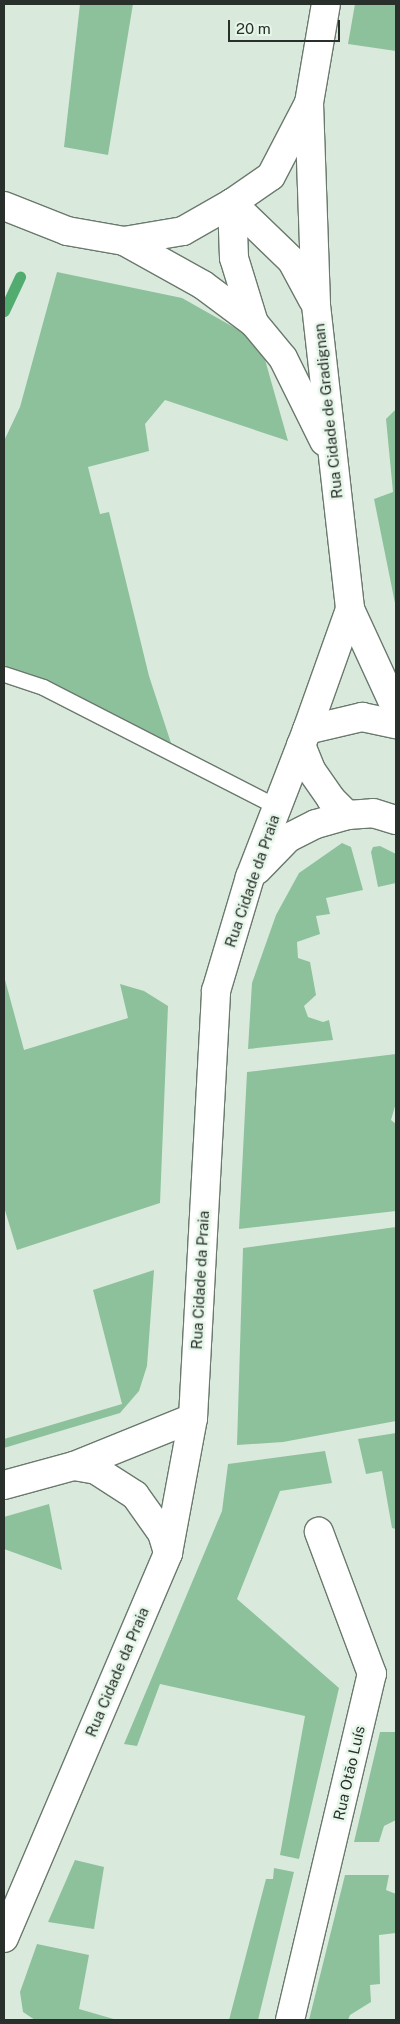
<!DOCTYPE html>
<html>
<head>
<meta charset="utf-8">
<style>
	body { margin:0 }
	#map { position:relative; width:400px; height:2024px; overflow:hidden; background:#d9eadd; font-family:"Public Sans",sans-serif }
	div>[style] { position:absolute }
	[style*='--x'] { left:calc(var(--x)*1px); top:calc(var(--y)*1px); width:calc(var(--w)*1px); rotate:calc(var(--a)*1deg) }
	.green>* { inset:0; background:#8dc19b }
	.stream>* { height:11px; margin:-5.5px; padding:0 5.5px; transform-origin:5.5px; border-radius:5.5px; background:#52ac70 }
	.roads { filter:drop-shadow(1px 0 #6a796d) drop-shadow(-1px 0 #6a796d) drop-shadow(0 1px #6a796d) drop-shadow(0 -1px #6a796d) }
	.lane>* { height:15px; margin:-7.5px; padding:0 7.5px; transform-origin:7.5px; border-radius:7.5px; background:#fff }
	.street>* { height:28px; margin:-14px; padding:0 14px; transform-origin:14px; border-radius:14px; background:#fff }
	span { translate:-50% -50%; white-space:nowrap; text-align:center; line-height:1.15; -webkit-text-stroke:5px #e6f7ea; paint-order:stroke }
	.street-label { font-size:15px; color:#292f2a }
	.frame { position:absolute; inset:0; border:5px solid #292f2a; pointer-events:none }
	.scale { position:absolute; left:228px; top:20px; width:112px; height:22px; box-sizing:border-box; border:2px solid #292f2a; border-top:0; padding-left:6px; font-size:15px; line-height:18px; white-space:nowrap; color:#292f2a; -webkit-text-stroke:4px #e6f7ea; paint-order:stroke }
</style>
</head>
<body>
<div id="map">
	<div class="green">
		<div style="clip-path:polygon(80px 4px,133px 4px,108px 155px,64px 147px)"></div>
		<div style="clip-path:polygon(355px 4px,396px 4px,396px 51px,348px 44px)"></div>
		<div style="clip-path:polygon(57px 272px,182px 298px,260px 342px,288px 441px,165px 400px,145px 424px,149px 451px,88px 467px,100px 514px,109px 512px,149px 676px,172px 746px,4px 665px,4px 441px,20px 407px)"></div>
		<div style="clip-path:polygon(396px 409px,396px 608px,374px 499px,393px 492px,386px 419px)"></div>
		<div style="clip-path:polygon(342px 843px,351px 847px,363px 890px,326px 898px,330px 914px,316px 916px,320px 934px,297px 942px,298px 958px,310px 962px,316px 995px,304px 1006px,308px 1017px,323px 1022px,329px 1020px,333px 1040px,248px 1049px,252px 983px,276px 915px,299px 873px)"></div>
		<div style="clip-path:polygon(380px 846px,396px 854px,396px 883px,378px 887px,371px 852px,373px 847px)"></div>
		<div style="clip-path:polygon(4px 976px,24px 1050px,128px 1018px,120px 984px,144px 991px,168px 1006px,160px 1203px,17px 1250px,4px 1207px)"></div>
		<div style="clip-path:polygon(396px 1054px,396px 1103px,391px 1120px,396px 1124px,396px 1211px,239px 1229px,247px 1072px)"></div>
		<div style="clip-path:polygon(396px 1227px,396px 1421px,283px 1442px,237px 1445px,243px 1248px)"></div>
		<div style="clip-path:polygon(154px 1270px,147px 1366px,139px 1391px,120px 1413px,4px 1448px,4px 1439px,122px 1404px,93px 1290px)"></div>
		<div style="clip-path:polygon(396px 1433px,396px 1529px,392px 1528px,382px 1471px,366px 1474px,358px 1439px)"></div>
		<div style="clip-path:polygon(325px 1451px,332px 1483px,280px 1491px,237px 1599px,339px 1688px,299px 1859px,280px 1855px,305px 1716px,160px 1684px,137px 1746px,124px 1744px,222px 1511px,228px 1464px)"></div>
		<div style="clip-path:polygon(49px 1504px,62px 1570px,4px 1549px,4px 1517px)"></div>
		<div style="clip-path:polygon(380px 1732px,396px 1732px,396px 1820px,384px 1826px,379px 1842px,354px 1842px)"></div>
		<div style="clip-path:polygon(75px 1860px,104px 1867px,94px 1929px,48px 1922px)"></div>
		<div style="clip-path:polygon(274px 1868px,294px 1872px,258px 2020px,229px 2020px,266px 1879px,273px 1879px)"></div>
		<div style="clip-path:polygon(345px 1875px,389px 1875px,386px 1890px,396px 1894px,396px 1933px,379px 1935px,380px 1984px,370px 1985px,371px 2002px,350px 2015px,348px 2020px,309px 2020px)"></div>
		<div style="clip-path:polygon(37px 1944px,89px 1955px,79px 2009px,117px 2020px,35px 2020px,23px 2012px,20px 1992px)"></div>
	</div>
	<div class="stream">
		<div style="--x:4;--y:311;--w:38;--a:-65"></div>
	</div>
	<div class="roads">
		<div class="lane">
			<div style="--x:4;--y:674;--w:41;--a:18.4"></div>
			<div style="--x:43;--y:687;--w:263;--a:27.1"></div>
		</div>
		<div class="street">
			<div style="--x:309;--y:103;--w:202;--a:88"></div>
			<div style="--x:316;--y:305;--w:306;--a:83.6"></div>
			<div style="--x:350;--y:609;--w:110;--a:65.3"></div>
			<div style="--x:232;--y:203;--w:83;--a:44"></div>
			<div style="--x:292;--y:261;--w:44;--a:61.7"></div>
			<div style="--x:232;--y:203;--w:55;--a:87.9"></div>
			<div style="--x:234;--y:258;--w:68;--a:72.9"></div>
			<div style="--x:4;--y:206;--w:68;--a:21.6"></div>
			<div style="--x:67;--y:231;--w:58;--a:10"></div>
			<div style="--x:124;--y:241;--w:90;--a:29.1"></div>
			<div style="--x:203;--y:285;--w:64;--a:36.7"></div>
			<div style="--x:254;--y:323;--w:45;--a:50.4"></div>
			<div style="--x:283;--y:358;--w:93;--a:63.7"></div>
			<div style="--x:124;--y:241;--w:60;--a:-9.6"></div>
			<div style="--x:183;--y:231;--w:56;--a:-29.7"></div>
			<div style="--x:232;--y:203;--w:47;--a:-34.7"></div>
			<div style="--x:271;--y:176;--w:82;--a:-62.5"></div>
			<div style="--x:309;--y:103;--w:100;--a:-80.3"></div>
			<div style="--x:307;--y:730;--w:57;--a:-13.3"></div>
			<div style="--x:362;--y:717;--w:35;--a:12"></div>
			<div style="--x:301;--y:745;--w:27;--a:68"></div>
			<div style="--x:311;--y:770;--w:35;--a:55"></div>
			<div style="--x:331;--y:799;--w:23;--a:45"></div>
			<div style="--x:257;--y:870;--w:45;--a:-45.9"></div>
			<div style="--x:288;--y:838;--w:31;--a:-27"></div>
			<div style="--x:316;--y:824;--w:32;--a:-16"></div>
			<div style="--x:347;--y:815;--w:26;--a:-4"></div>
			<div style="--x:373;--y:813;--w:24;--a:17"></div>
			<div style="--x:74;--y:1466;--w:22;--a:10"></div>
			<div style="--x:96;--y:1470;--w:46;--a:32.7"></div>
			<div style="--x:135;--y:1495;--w:47;--a:54.6"></div>
			<div style="--x:162;--y:1533;--w:21;--a:73"></div>
			<div style="--x:4;--y:1485;--w:73;--a:-15.2"></div>
			<div style="--x:74;--y:1466;--w:128;--a:-22"></div>
			<div style="--x:4;--y:1938;--w:418;--a:-66.9"></div>
			<div style="--x:168;--y:1553;--w:137;--a:-79.5"></div>
			<div style="--x:193;--y:1418;--w:428;--a:-86.9"></div>
			<div style="--x:216;--y:991;--w:119;--a:-73.4"></div>
			<div style="--x:250;--y:877;--w:158;--a:-68.8"></div>
			<div style="--x:307;--y:730;--w:128;--a:-70.4"></div>
			<div style="--x:290;--y:2020;--w:356;--a:-76.7"></div>
			<div style="--x:372;--y:1674;--w:152;--a:-110.5"></div>
		</div>
	</div>
	<div class="street-label">
		<span style="left:328px;top:411px;rotate:-96deg">Rua Cidade de Gradignan</span>
		<span style="left:252px;top:881px;rotate:-71deg">Rua Cidade da Praia</span>
		<span style="left:200px;top:1280px;rotate:-87deg">Rua Cidade da Praia</span>
		<span style="left:117px;top:1672px;rotate:-67deg">Rua Cidade da Praia</span>
		<span style="left:349px;top:1773px;rotate:-77deg">Rua Otão Luís</span>
	</div>
	<div class="frame"></div>
	<div class="scale">20 m</div>
</div>
</body>
</html>
